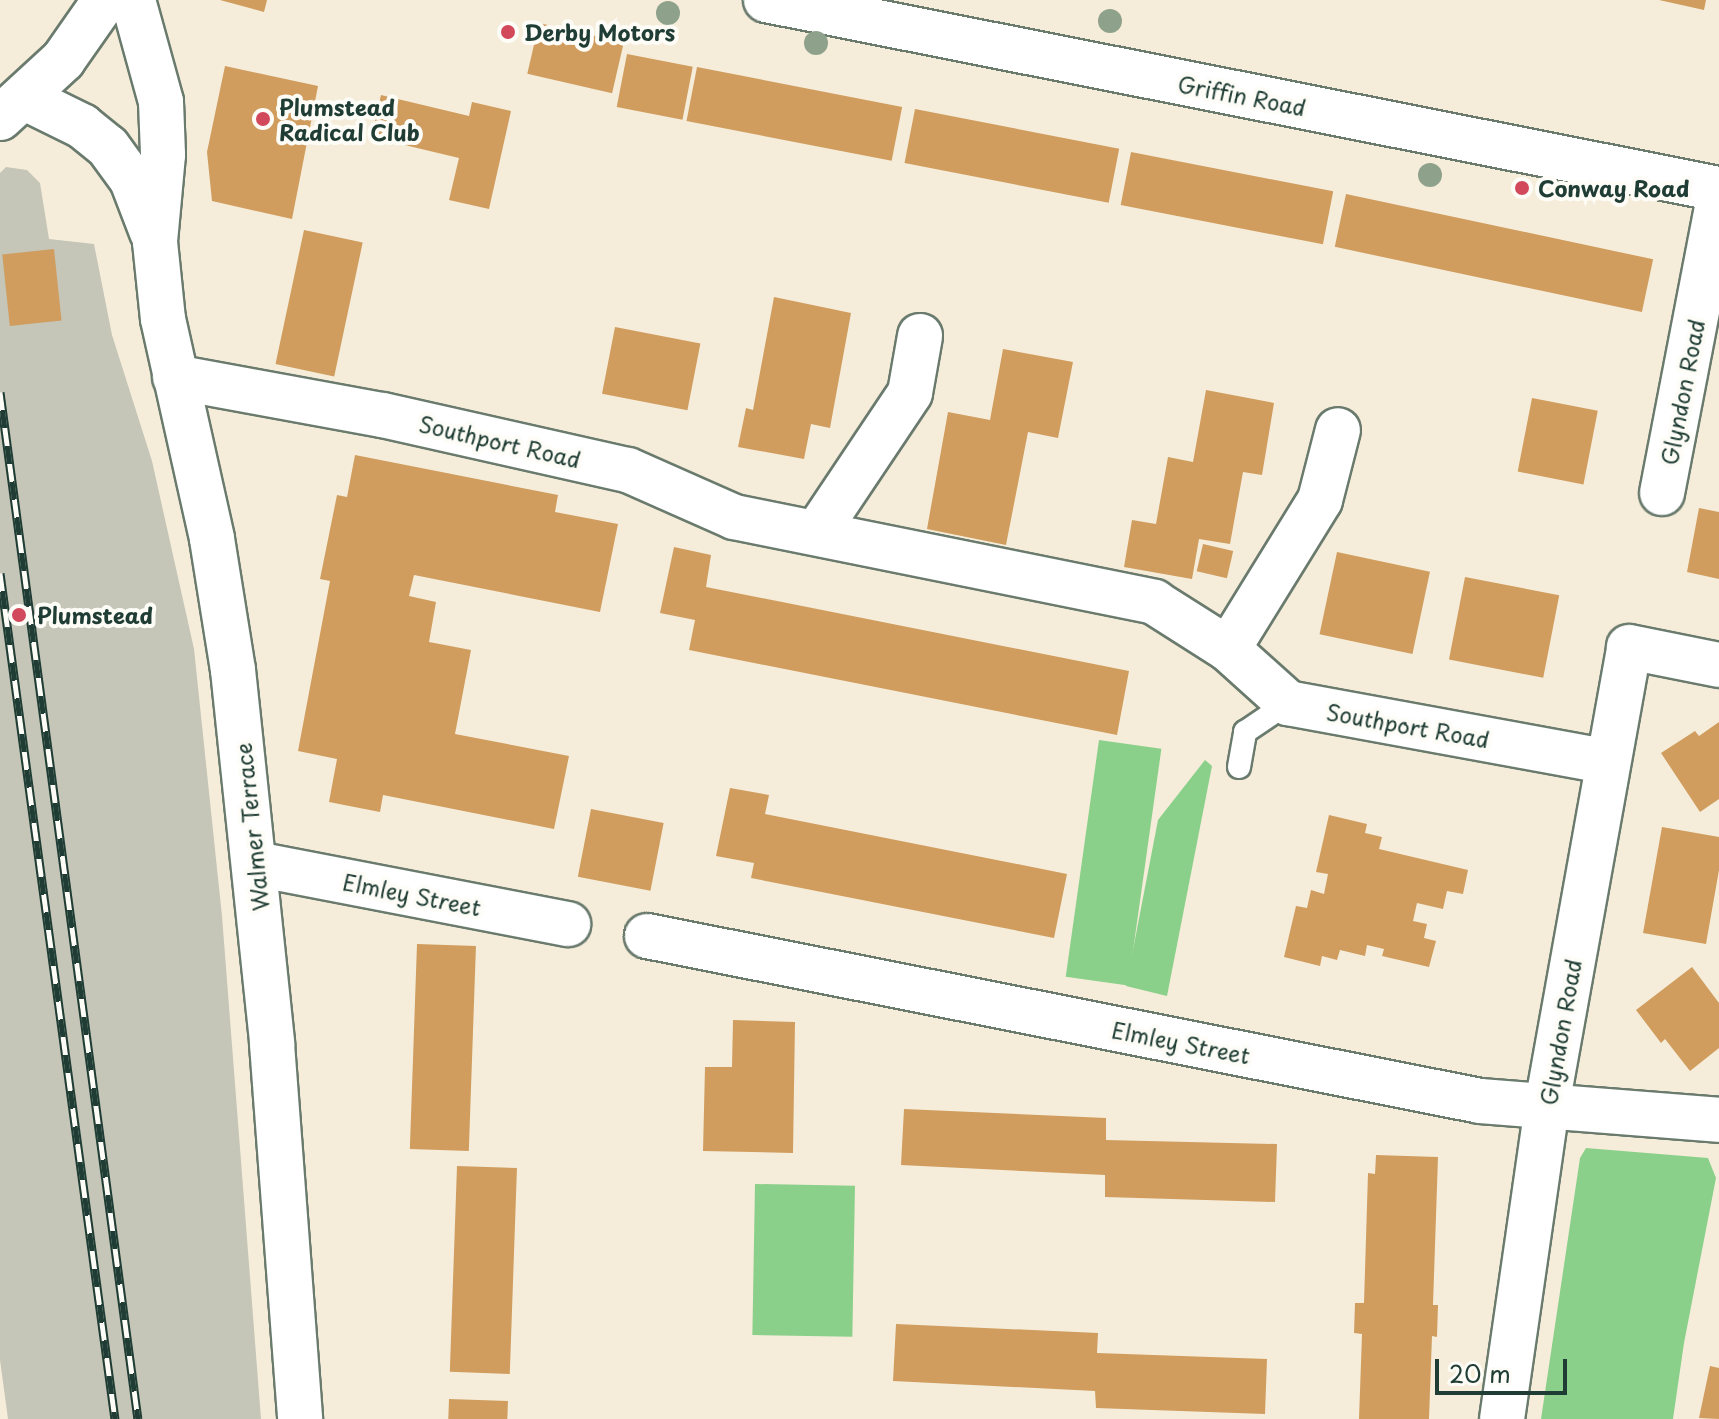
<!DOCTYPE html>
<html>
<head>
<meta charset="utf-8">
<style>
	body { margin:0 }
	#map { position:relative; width:1719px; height:1419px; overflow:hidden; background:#f5edda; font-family:"Playpen Sans",sans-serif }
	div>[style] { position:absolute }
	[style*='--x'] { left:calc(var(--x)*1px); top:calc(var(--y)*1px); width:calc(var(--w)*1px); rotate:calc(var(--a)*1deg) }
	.industrial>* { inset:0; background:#c5c5b8 }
	.green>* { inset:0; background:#8bd08a; transform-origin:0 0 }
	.building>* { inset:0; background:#d09d5e; transform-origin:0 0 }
	.roads { filter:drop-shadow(2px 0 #6a7b6e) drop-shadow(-2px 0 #6a7b6e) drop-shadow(0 2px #6a7b6e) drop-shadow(0 -2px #6a7b6e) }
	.lane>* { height:22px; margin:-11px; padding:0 11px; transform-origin:11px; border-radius:11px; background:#fff }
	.street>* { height:44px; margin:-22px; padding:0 22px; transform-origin:22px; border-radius:22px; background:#fff }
	.secondary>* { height:44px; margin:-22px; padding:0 22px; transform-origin:22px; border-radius:22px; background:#fff }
	.primary>* { height:44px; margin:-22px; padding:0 22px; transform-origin:22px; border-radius:22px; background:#fff }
	.rail>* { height:9px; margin-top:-4.5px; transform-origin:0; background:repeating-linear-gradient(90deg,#fdfcf7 0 18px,#1f3d34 0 36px); box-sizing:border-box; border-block:2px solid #1f3d34 }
	.trees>* { width:24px; height:24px; margin:-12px; border-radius:50%; background:#8ea18b }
	.dots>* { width:22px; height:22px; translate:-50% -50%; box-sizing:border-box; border:4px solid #fdfcf7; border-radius:50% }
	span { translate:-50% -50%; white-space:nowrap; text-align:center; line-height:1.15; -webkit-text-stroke:8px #fdfcf7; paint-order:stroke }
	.poi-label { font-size:22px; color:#1f3d34; font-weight:700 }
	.left { translate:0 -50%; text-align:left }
	.street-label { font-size:22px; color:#1f3d34 }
	.scale { position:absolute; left:1435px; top:1359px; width:132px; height:36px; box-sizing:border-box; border:4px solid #1f3d34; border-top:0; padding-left:10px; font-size:24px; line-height:28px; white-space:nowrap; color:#1f3d34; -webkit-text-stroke:6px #fdfcf7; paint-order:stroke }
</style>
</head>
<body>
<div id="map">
	<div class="industrial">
		<div style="clip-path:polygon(6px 167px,27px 170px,40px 183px,49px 239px,94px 244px,112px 335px,152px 461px,194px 649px,222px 916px,261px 1419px,8px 1419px,0 1360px,0 173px)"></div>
	</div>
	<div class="green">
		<div style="left:1099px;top:740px;width:63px;height:239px;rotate:8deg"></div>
		<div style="clip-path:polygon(1205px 760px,1212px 766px,1167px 996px,1126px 986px,1158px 820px)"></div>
		<div style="clip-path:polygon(1586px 1148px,1708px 1158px,1716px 1178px,1684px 1343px,1673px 1419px,1541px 1419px,1580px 1158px)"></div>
		<div style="left:755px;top:1184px;width:100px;height:151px;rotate:1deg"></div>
	</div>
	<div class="building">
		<div style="clip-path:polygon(220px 0,267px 0,264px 12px)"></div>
		<div style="clip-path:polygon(1659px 0,1706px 0,1704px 10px)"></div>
		<div style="left:539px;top:23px;width:87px;height:52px;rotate:13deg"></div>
		<div style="left:627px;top:54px;width:67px;height:54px;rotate:11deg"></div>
		<div style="clip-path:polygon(225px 66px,318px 86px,292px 219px,212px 201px,207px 152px)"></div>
		<div style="left:697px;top:67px;width:209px;height:55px;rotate:11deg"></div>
		<div style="clip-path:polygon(381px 95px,469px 116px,472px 102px,511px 111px,489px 209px,449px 200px,459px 158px,371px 137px)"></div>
		<div style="left:915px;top:109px;width:208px;height:55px;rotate:11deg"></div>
		<div style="left:1131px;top:152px;width:206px;height:54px;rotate:11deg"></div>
		<div style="left:1346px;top:194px;width:314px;height:54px;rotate:12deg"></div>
		<div style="left:304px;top:230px;width:60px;height:137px;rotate:12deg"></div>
		<div style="left:54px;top:249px;width:72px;height:52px;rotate:84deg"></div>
		<div style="clip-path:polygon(774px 297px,851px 313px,830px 428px,811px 424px,804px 459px,738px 447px,746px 408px,753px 410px)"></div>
		<div style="left:615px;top:327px;width:87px;height:68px;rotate:11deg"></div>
		<div style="clip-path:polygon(1003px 349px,1073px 362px,1058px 438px,1028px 432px,1006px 545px,927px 529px,948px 412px,990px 420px)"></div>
		<div style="clip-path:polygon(1206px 390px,1274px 403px,1262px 475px,1243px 472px,1230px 544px,1199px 539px,1192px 579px,1124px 567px,1132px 520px,1156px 524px,1168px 457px,1193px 462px)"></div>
		<div style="left:1532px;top:398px;width:67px;height:75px;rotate:11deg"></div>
		<div style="clip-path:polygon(355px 455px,558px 495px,555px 512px,618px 524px,600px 612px,414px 575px,409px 596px,436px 602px,429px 642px,471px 650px,455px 734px,569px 756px,554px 829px,383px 795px,380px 812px,329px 802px,337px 759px,298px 751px,330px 581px,320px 579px,337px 495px,347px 497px)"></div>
		<div style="clip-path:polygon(1699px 508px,1719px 512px,1719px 579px,1687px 572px)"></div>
		<div style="left:1203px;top:544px;width:31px;height:28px;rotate:13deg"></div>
		<div style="clip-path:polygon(674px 547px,711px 555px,706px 587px,1129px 671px,1117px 735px,689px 650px,695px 620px,660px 613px)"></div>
		<div style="left:1337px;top:552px;width:95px;height:84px;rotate:12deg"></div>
		<div style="left:1465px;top:577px;width:96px;height:84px;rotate:11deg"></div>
		<div style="clip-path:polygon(1719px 722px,1719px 799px,1700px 812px,1661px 753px,1695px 731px,1699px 736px)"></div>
		<div style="clip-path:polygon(730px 788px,769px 795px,765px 814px,1067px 874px,1054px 938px,751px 878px,754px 863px,716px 856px)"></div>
		<div style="left:591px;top:809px;width:74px;height:69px;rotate:11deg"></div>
		<div style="clip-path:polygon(1329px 815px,1367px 824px,1365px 833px,1382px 837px,1379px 849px,1468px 870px,1463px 894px,1447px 891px,1443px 909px,1417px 903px,1413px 921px,1427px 924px,1424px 938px,1436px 941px,1429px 967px,1382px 956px,1384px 949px,1367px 945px,1365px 956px,1340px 950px,1337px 960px,1322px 956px,1320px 966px,1284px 957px,1296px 906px,1307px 908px,1311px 890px,1324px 894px,1328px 874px,1316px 872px)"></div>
		<div style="clip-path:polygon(1662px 827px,1719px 837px,1719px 870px,1706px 944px,1643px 933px)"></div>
		<div style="left:417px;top:944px;width:59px;height:205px;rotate:2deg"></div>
		<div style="clip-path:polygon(1692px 967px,1719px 1003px,1719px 1048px,1690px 1071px,1665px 1039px,1661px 1043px,1636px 1010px)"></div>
		<div style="clip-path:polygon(733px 1020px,795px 1022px,793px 1153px,703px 1151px,705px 1067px,732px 1067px)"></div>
		<div style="clip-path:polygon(904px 1109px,1106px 1118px,1106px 1140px,1277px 1144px,1275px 1202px,1105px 1197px,1105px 1175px,901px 1165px)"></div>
		<div style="clip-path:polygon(1376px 1155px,1438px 1157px,1433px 1305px,1438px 1305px,1437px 1337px,1432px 1336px,1429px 1419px,1359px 1419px,1362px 1334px,1354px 1333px,1355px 1303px,1364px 1303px,1368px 1173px,1375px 1174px)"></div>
		<div style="left:457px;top:1166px;width:60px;height:206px;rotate:2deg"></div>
		<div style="clip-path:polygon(896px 1324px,1098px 1333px,1097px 1353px,1267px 1359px,1265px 1414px,1096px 1408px,1095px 1391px,893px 1381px)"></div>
		<div style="clip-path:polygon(1710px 1366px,1719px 1368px,1719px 1419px,1699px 1418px)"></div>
		<div style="left:449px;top:1399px;width:59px;height:20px;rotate:2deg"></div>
	</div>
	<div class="roads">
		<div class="lane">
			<div style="--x:1239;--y:767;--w:36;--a:-80"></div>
			<div style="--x:1245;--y:732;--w:52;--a:-34"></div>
		</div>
		<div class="street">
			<div style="--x:133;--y:0;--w:106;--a:74.6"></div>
			<div style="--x:161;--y:102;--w:53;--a:87.8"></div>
			<div style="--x:163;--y:155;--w:87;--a:95.3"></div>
			<div style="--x:155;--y:242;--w:77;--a:84.1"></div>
			<div style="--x:163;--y:319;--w:225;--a:77.4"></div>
			<div style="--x:212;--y:539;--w:133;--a:80.9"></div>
			<div style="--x:233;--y:670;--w:376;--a:84"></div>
			<div style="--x:272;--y:1044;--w:376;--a:85.7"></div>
			<div style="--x:25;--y:98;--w:64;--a:26.2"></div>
			<div style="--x:82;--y:126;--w:33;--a:39"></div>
			<div style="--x:108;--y:147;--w:41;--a:54"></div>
			<div style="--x:132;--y:180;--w:56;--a:69"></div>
			<div style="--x:175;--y:377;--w:211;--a:10.4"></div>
			<div style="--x:383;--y:415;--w:251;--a:12.7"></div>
			<div style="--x:628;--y:470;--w:116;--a:23.9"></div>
			<div style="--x:734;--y:517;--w:429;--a:11.4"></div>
			<div style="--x:1154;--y:602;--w:88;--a:32.4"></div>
			<div style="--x:1228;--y:649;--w:81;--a:42"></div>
			<div style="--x:1288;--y:703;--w:325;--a:10.4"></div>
			<div style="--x:1662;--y:493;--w:301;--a:-79.1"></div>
			<div style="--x:817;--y:532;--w:167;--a:-56.2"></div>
			<div style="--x:910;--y:393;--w:58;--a:-80"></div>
			<div style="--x:1228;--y:649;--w:175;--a:-58.3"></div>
			<div style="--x:1320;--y:500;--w:72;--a:-75.6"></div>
			<div style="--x:256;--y:864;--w:318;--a:10.9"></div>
			<div style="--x:647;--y:936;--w:849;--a:11.2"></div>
			<div style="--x:1480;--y:1101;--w:240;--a:4.5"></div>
			<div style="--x:1502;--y:1419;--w:317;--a:-81.8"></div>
			<div style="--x:1547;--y:1105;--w:465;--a:-79.8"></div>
			<div style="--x:1629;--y:647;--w:92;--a:11.3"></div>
		</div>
		<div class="secondary">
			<div style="--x:766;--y:0;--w:972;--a:11.22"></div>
		</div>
		<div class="primary">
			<div style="--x:0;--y:118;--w:86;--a:-42.6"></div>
			<div style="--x:63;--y:60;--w:73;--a:-55"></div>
		</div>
	</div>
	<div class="rail">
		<div style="--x:0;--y:392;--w:1036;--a:82.35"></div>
		<div style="--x:0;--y:573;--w:854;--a:82.26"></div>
	</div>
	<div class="trees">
		<div style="left:668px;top:13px"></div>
		<div style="left:1110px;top:21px"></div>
		<div style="left:816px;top:43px"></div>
		<div style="left:1430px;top:175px"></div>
	</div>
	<div class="dots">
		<div style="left:508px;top:32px;background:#d1495b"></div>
		<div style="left:263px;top:119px;background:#d1495b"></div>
		<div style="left:1522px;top:188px;background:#d1495b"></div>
		<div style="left:19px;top:615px;background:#d1495b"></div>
	</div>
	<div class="poi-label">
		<span class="left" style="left:524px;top:32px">Derby Motors</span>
		<span class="left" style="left:279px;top:119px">Plumstead<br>Radical Club</span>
		<span class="left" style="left:1538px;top:188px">Conway Road</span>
		<span class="left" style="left:37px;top:615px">Plumstead</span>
	</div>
	<div class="street-label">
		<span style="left:1242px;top:95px;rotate:11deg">Griffin Road</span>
		<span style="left:1682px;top:392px;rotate:-79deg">Glyndon Road</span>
		<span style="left:500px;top:441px;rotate:13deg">Southport Road</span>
		<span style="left:1408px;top:725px;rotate:10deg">Southport Road</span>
		<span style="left:251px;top:827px;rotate:-96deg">Walmer Terrace</span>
		<span style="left:412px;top:894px;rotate:11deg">Elmley Street</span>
		<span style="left:1560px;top:1032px;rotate:-80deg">Glyndon Road</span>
		<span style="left:1181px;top:1042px;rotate:11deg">Elmley Street</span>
	</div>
	<div class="scale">20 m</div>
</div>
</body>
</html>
